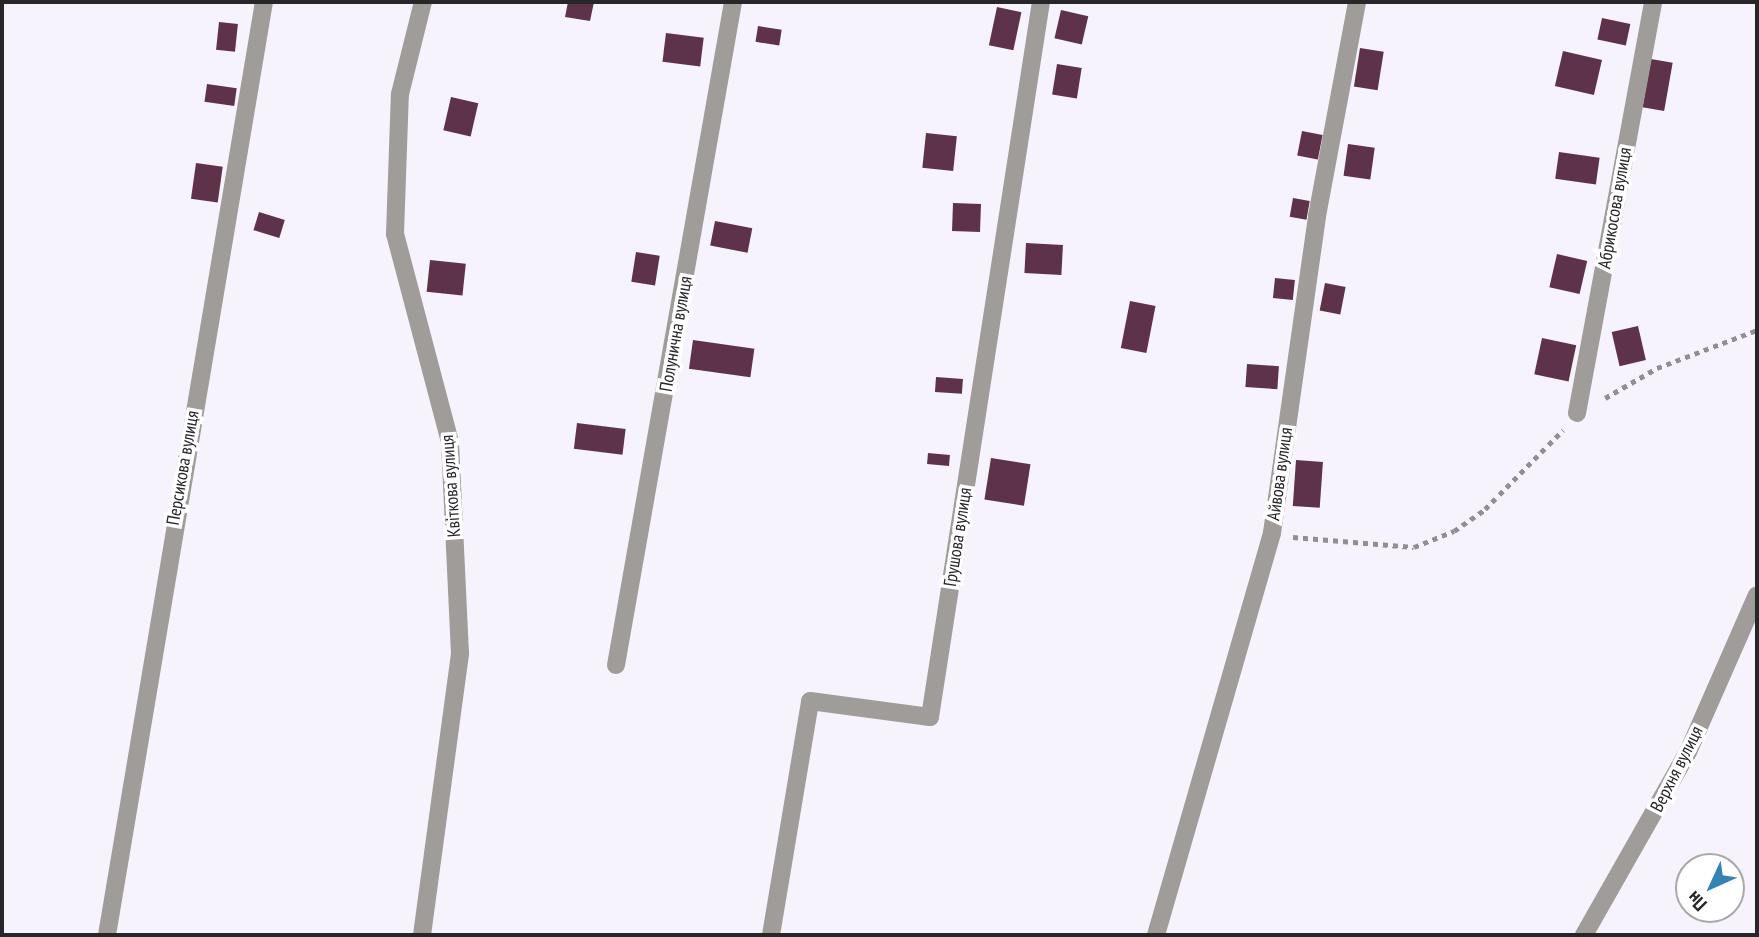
<!DOCTYPE html>
<html>
<head>
<meta charset="utf-8">
<style>
	body { margin:0 }
	#map { position:relative; width:1759px; height:937px; overflow:hidden; background:#f7f3fc; font-family:"PT Sans Narrow",sans-serif }
	div>[style] { position:absolute }
	[style*='--x'] { left:calc(var(--x)*1px); top:calc(var(--y)*1px); width:calc(var(--w)*1px); rotate:calc(var(--a)*1deg) }
	.building>* { inset:0; background:#5e3249; transform-origin:0 0 }
	.path>* { height:4.5px; margin-top:-2.25px; transform-origin:0; background:repeating-linear-gradient(90deg,#918f95 0 5px,transparent 0 10px) }
	.minor>* { height:18px; margin:-9px; padding:0 9px; transform-origin:9px; border-radius:9px; background:#a09c99 }
	span { translate:-50% -50%; white-space:nowrap; text-align:center; line-height:1.15; -webkit-text-stroke:7px #fff; paint-order:stroke }
	.street-label { font-size:18px; color:#272629 }
	.frame { position:absolute; inset:0; border:4px solid #272629; pointer-events:none }
	.north { position:absolute; left:1675px; top:853px; width:70px; height:70px; box-sizing:border-box; background:#fff; border:2px solid #a9a8a9; border-radius:50%; rotate:225deg; font-size:19px; font-weight:700; line-height:28px; text-align:center; color:#272629 }
	.north::after { content:''; display:block; margin:auto; width:24px; height:32px; background:#3582b5; clip-path:polygon(50% 0,100% 100%,50% 72%,0 100%) }
</style>
</head>
<body>
<div id="map">
	<div class="building">
		<div style="clip-path:polygon(568px 2px,594px 2px,590px 21px,565px 17px)"></div>
		<div style="left:997px;top:7px;width:25px;height:39px;rotate:12deg"></div>
		<div style="left:1061px;top:10px;width:28px;height:29px;rotate:13deg"></div>
		<div style="left:1602px;top:18px;width:29px;height:22px;rotate:12deg"></div>
		<div style="left:219px;top:22px;width:19px;height:28px;rotate:6deg"></div>
		<div style="left:758px;top:26px;width:24px;height:16px;rotate:9deg"></div>
		<div style="left:666px;top:33px;width:38px;height:29px;rotate:7deg"></div>
		<div style="left:1360px;top:48px;width:24px;height:39px;rotate:9deg"></div>
		<div style="left:1563px;top:51px;width:40px;height:36px;rotate:13deg"></div>
		<div style="left:1651px;top:59px;width:22px;height:49px;rotate:10deg"></div>
		<div style="left:1057px;top:64px;width:25px;height:31px;rotate:9deg"></div>
		<div style="left:207px;top:84px;width:30px;height:18px;rotate:8deg"></div>
		<div style="left:451px;top:97px;width:28px;height:34px;rotate:13deg"></div>
		<div style="left:1302px;top:131px;width:21px;height:25px;rotate:11deg"></div>
		<div style="left:926px;top:133px;width:31px;height:35px;rotate:6deg"></div>
		<div style="left:1348px;top:144px;width:27px;height:32px;rotate:8deg"></div>
		<div style="left:1559px;top:152px;width:41px;height:27px;rotate:8deg"></div>
		<div style="left:196px;top:163px;width:27px;height:36px;rotate:8deg"></div>
		<div style="left:1293px;top:198px;width:17px;height:19px;rotate:10deg"></div>
		<div style="left:953px;top:203px;width:28px;height:28px;rotate:2deg"></div>
		<div style="left:259px;top:212px;width:27px;height:19px;rotate:17deg"></div>
		<div style="left:715px;top:221px;width:38px;height:25px;rotate:11deg"></div>
		<div style="left:1026px;top:243px;width:37px;height:30px;rotate:3deg"></div>
		<div style="left:636px;top:252px;width:24px;height:30px;rotate:9deg"></div>
		<div style="left:1557px;top:254px;width:31px;height:34px;rotate:13deg"></div>
		<div style="left:430px;top:260px;width:36px;height:32px;rotate:6deg"></div>
		<div style="left:1275px;top:278px;width:20px;height:20px;rotate:6deg"></div>
		<div style="left:1325px;top:283px;width:21px;height:28px;rotate:11deg"></div>
		<div style="left:1130px;top:301px;width:26px;height:48px;rotate:11deg"></div>
		<div style="left:1638px;top:326px;width:35px;height:27px;rotate:77deg"></div>
		<div style="left:1542px;top:338px;width:35px;height:37px;rotate:12deg"></div>
		<div style="left:693px;top:340px;width:62px;height:29px;rotate:8deg"></div>
		<div style="left:1247px;top:364px;width:32px;height:23px;rotate:4deg"></div>
		<div style="left:936px;top:377px;width:27px;height:15px;rotate:4deg"></div>
		<div style="left:577px;top:423px;width:49px;height:26px;rotate:7deg"></div>
		<div style="left:928px;top:453px;width:22px;height:11px;rotate:5deg"></div>
		<div style="left:991px;top:458px;width:40px;height:42px;rotate:9deg"></div>
		<div style="left:1296px;top:460px;width:27px;height:46px;rotate:4deg"></div>
	</div>
	<div class="path">
		<div style="--x:1605;--y:398;--w:60;--a:-30"></div>
		<div style="--x:1657;--y:368;--w:107;--a:-20.8"></div>
		<div style="--x:1293;--y:537;--w:121;--a:4.7"></div>
		<div style="--x:1414;--y:547;--w:43;--a:-21.8"></div>
		<div style="--x:1454;--y:531;--w:38;--a:-35"></div>
		<div style="--x:1485;--y:509;--w:111;--a:-45.4"></div>
	</div>
	<div class="minor">
		<div style="--x:1577;--y:413;--w:418;--a:-79.5"></div>
		<div style="--x:616;--y:665;--w:673;--a:-79.99"></div>
		<div style="--x:107;--y:935;--w:946;--a:-80.45"></div>
		<div style="--x:422;--y:935;--w:284;--a:-82.3"></div>
		<div style="--x:460;--y:654;--w:212;--a:-92.7"></div>
		<div style="--x:450;--y:442;--w:215;--a:-104.8"></div>
		<div style="--x:395;--y:234;--w:140;--a:-88"></div>
		<div style="--x:400;--y:94;--w:95;--a:-76"></div>
		<div style="--x:771;--y:935;--w:237;--a:-80.5"></div>
		<div style="--x:810;--y:701;--w:121;--a:7.6"></div>
		<div style="--x:930;--y:717;--w:724;--a:-81.18"></div>
		<div style="--x:1156;--y:935;--w:418;--a:-73.9"></div>
		<div style="--x:1272;--y:533;--w:320;--a:-81.9"></div>
		<div style="--x:1317;--y:216;--w:218;--a:-79.4"></div>
		<div style="--x:1584;--y:935;--w:210;--a:-60.4"></div>
		<div style="--x:1688;--y:752;--w:171;--a:-66.3"></div>
	</div>
	<div class="street-label">
		<span style="left:1615px;top:208px;rotate:-80deg">Абрикосова вулиця</span>
		<span style="left:676px;top:334px;rotate:-80deg">Полунична вулиця</span>
		<span style="left:183px;top:468px;rotate:-80deg">Персикова вулиця</span>
		<span style="left:1280px;top:474px;rotate:-82deg">Айвова вулиця</span>
		<span style="left:451px;top:486px;rotate:-94deg">Квіткова вулиця</span>
		<span style="left:958px;top:537px;rotate:-81deg">Грушова вулиця</span>
		<span style="left:1677px;top:769px;rotate:-63deg">Верхня вулиця</span>
	</div>
	<div class="frame"></div>
	<div class="north">Пн</div>
</div>
</body>
</html>
